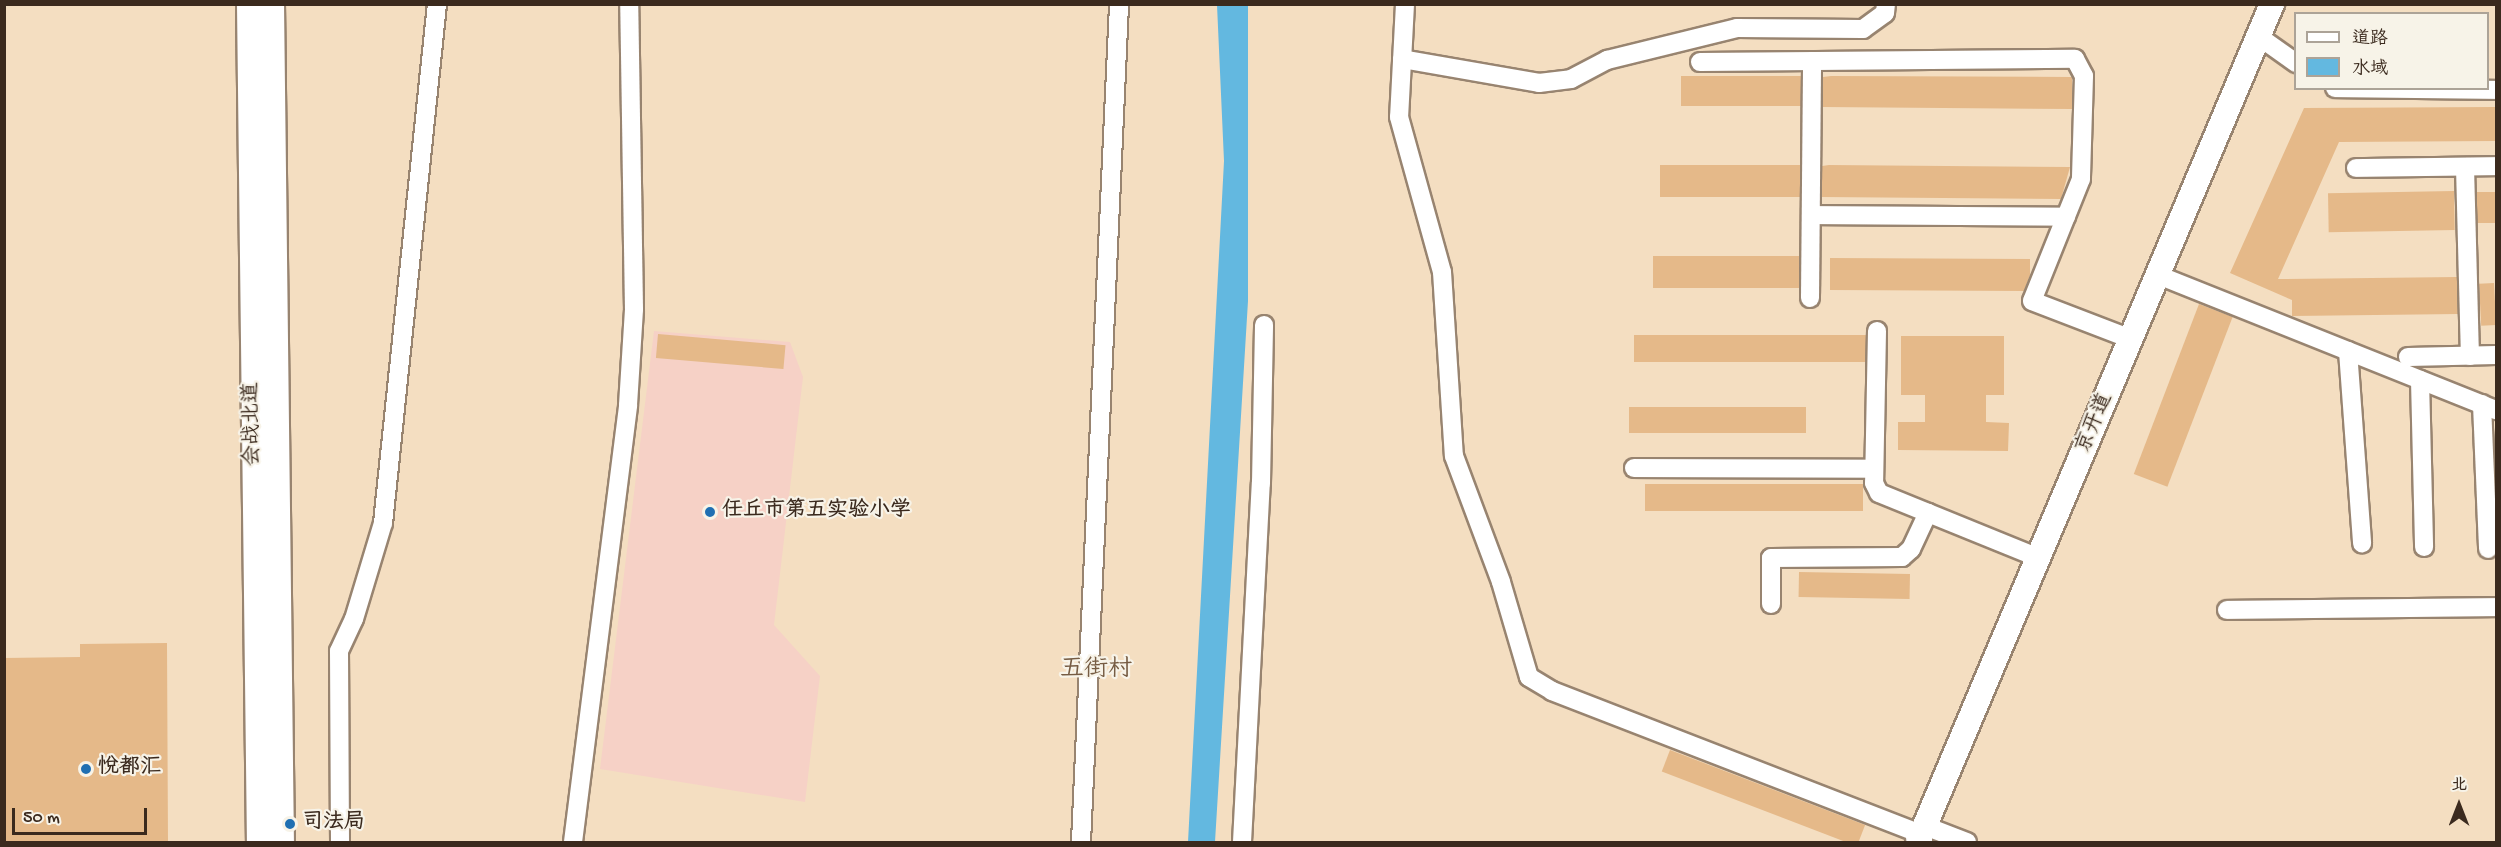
<!DOCTYPE html>
<html>
<head>
<meta charset="utf-8">
<style>
	body { margin:0 }
	#map { position:relative; width:2501px; height:847px; overflow:hidden; background:#f4dec1; font-family:"Gochi Hand","LXGW WenKai TC",sans-serif }
	div>[style] { position:absolute }
	[style*='--x'] { left:calc(var(--x)*1px); top:calc(var(--y)*1px); width:calc(var(--w)*1px); rotate:calc(var(--a)*1deg) }
	.built>* { inset:0; background:#f6d1c6 }
	.water>* { inset:0; background:#63b8e0 }
	.building>* { inset:0; background:#e5b989; transform-origin:0 0 }
	.roads { filter:drop-shadow(2px 0 #988470) drop-shadow(-2px 0 #988470) drop-shadow(0 2px #988470) drop-shadow(0 -2px #988470) }
	.minor>* { height:18px; margin:-9px; padding:0 9px; transform-origin:9px; border-radius:9px; background:#fff }
	.major>* { height:24px; margin:-12px; padding:0 12px; transform-origin:12px; border-radius:12px; background:#fff }
	.dots>* { width:16px; height:16px; translate:-50% -50%; box-sizing:border-box; border:3px solid #f7f3e8; border-radius:50% }
	span { translate:-50% -50%; white-space:nowrap; text-align:center; line-height:1.15; -webkit-text-stroke:4.5px #f7f3e8; paint-order:stroke }
	.street-label { font-size:21px; color:#3b2a1e }
	.poi-label { font-size:21px; color:#3b2a1e; font-weight:700 }
	.left { translate:0 -50%; text-align:left }
	.quarter-label { font-size:24px; color:#765c43 }
	.frame { position:absolute; inset:0; border:6px solid #3b2a1e; pointer-events:none }
	.legend { position:absolute; left:2294px; top:12px; width:195px; height:78px; box-sizing:border-box; background:#f7f3e8; border:2px solid #aca397; margin:0; padding:8px 10px; list-style:none; font-size:18px; color:#3b2a1e }
	.legend li { display:flex; align-items:center; gap:12px; height:30px }
	.legend b { width:30px; border:2px solid #aca397 }
	.north { position:absolute; left:2429px; top:775px; width:60px; height:60px; -webkit-text-stroke:4px #f7f3e8; paint-order:stroke; rotate:0deg; font-size:16px; font-weight:700; line-height:24px; text-align:center; color:#3b2a1e }
	.north::after { content:''; display:block; margin:auto; width:21px; height:27px; background:#3b2a1e; clip-path:polygon(50% 0,100% 100%,50% 72%,0 100%) }
	.scale { position:absolute; left:12px; top:808px; width:135px; height:27px; box-sizing:border-box; border:3px solid #3b2a1e; border-top:0; padding-left:8px; font-size:18px; line-height:21px; white-space:nowrap; color:#3b2a1e; -webkit-text-stroke:4px #f7f3e8; paint-order:stroke }
</style>
</head>
<body>
<div id="map">
	<div class="built">
		<div style="clip-path:polygon(654px 331px,790px 342px,803px 377px,774px 625px,820px 676px,805px 802px,600px 769px)"></div>
	</div>
	<div class="water">
		<div style="clip-path:polygon(1217px 5px,1248px 5px,1248px 301px,1215px 842px,1188px 842px,1224px 161px)"></div>
	</div>
	<div class="building">
		<div style="left:1681px;top:76px;width:120px;height:30px"></div>
		<div style="clip-path:polygon(1831px 76px,2072px 77px,2072px 109px,1823px 107px,1823px 77px)"></div>
		<div style="clip-path:polygon(2496px 107px,2496px 141px,2339px 142px,2278px 279px,2457px 277px,2458px 314px,2292px 316px,2292px 300px,2230px 273px,2304px 108px)"></div>
		<div style="left:1660px;top:165px;width:140px;height:32px"></div>
		<div style="clip-path:polygon(1822px 166px,1829px 165px,2070px 167px,2061px 199px,1822px 197px)"></div>
		<div style="left:2454px;top:191px;width:39px;height:126px;rotate:89deg"></div>
		<div style="left:2496px;top:192px;width:31px;height:19px;rotate:90deg"></div>
		<div style="left:1653px;top:256px;width:146px;height:32px"></div>
		<div style="clip-path:polygon(1830px 258px,2030px 259px,2030px 275px,2024px 291px,1830px 290px)"></div>
		<div style="left:2494px;top:283px;width:42px;height:15px;rotate:87deg"></div>
		<div style="left:2199px;top:304px;width:36px;height:182px;rotate:21deg"></div>
		<div style="left:658px;top:334px;width:128px;height:24px;rotate:5deg"></div>
		<div style="left:1634px;top:335px;width:232px;height:27px"></div>
		<div style="clip-path:polygon(1901px 336px,2004px 336px,2004px 395px,1986px 395px,1986px 422px,2009px 423px,2008px 451px,1898px 450px,1898px 422px,1925px 422px,1925px 395px,1901px 395px)"></div>
		<div style="left:1629px;top:407px;width:177px;height:26px"></div>
		<div style="left:1645px;top:484px;width:218px;height:27px"></div>
		<div style="left:1799px;top:572px;width:111px;height:25px;rotate:1deg"></div>
		<div style="clip-path:polygon(167px 643px,168px 843px,4px 843px,4px 658px,80px 657px,80px 644px)"></div>
		<div style="left:1670px;top:750px;width:209px;height:23px;rotate:21deg"></div>
	</div>
	<div class="roads">
		<div class="minor">
			<div style="--x:1405;--y:4;--w:113;--a:93"></div>
			<div style="--x:1399;--y:117;--w:161;--a:74.5"></div>
			<div style="--x:1442;--y:272;--w:184;--a:86.3"></div>
			<div style="--x:1454;--y:456;--w:134;--a:69.5"></div>
			<div style="--x:1501;--y:582;--w:99;--a:73.6"></div>
			<div style="--x:1529;--y:677;--w:27;--a:31"></div>
			<div style="--x:1552;--y:691;--w:396;--a:21.2"></div>
			<div style="--x:2258;--y:36;--w:47;--a:35.4"></div>
			<div style="--x:1402;--y:59;--w:139;--a:9.9"></div>
			<div style="--x:1539;--y:83;--w:32;--a:-7"></div>
			<div style="--x:1571;--y:79;--w:41;--a:-27.8"></div>
			<div style="--x:1607;--y:60;--w:134;--a:-13.8"></div>
			<div style="--x:1737;--y:28;--w:126;--a:0.5"></div>
			<div style="--x:1863;--y:29;--w:27;--a:-36"></div>
			<div style="--x:1885;--y:13;--w:9;--a:-84"></div>
			<div style="--x:1700;--y:62;--w:375;--a:-0.5"></div>
			<div style="--x:2075;--y:59;--w:19;--a:62"></div>
			<div style="--x:2084;--y:76;--w:103;--a:91.7"></div>
			<div style="--x:2081;--y:179;--w:131;--a:111.9"></div>
			<div style="--x:2032;--y:301;--w:106;--a:21"></div>
			<div style="--x:2335;--y:88;--w:161;--a:0.7"></div>
			<div style="--x:2465;--y:167;--w:189;--a:88.5"></div>
			<div style="--x:2356;--y:168;--w:140;--a:-0.8"></div>
			<div style="--x:1811;--y:215;--w:255;--a:0.4"></div>
			<div style="--x:2158;--y:275;--w:364;--a:21.8"></div>
			<div style="--x:1810;--y:298;--w:237;--a:-89.5"></div>
			<div style="--x:1877;--y:331;--w:152;--a:91.1"></div>
			<div style="--x:1874;--y:483;--w:11;--a:63"></div>
			<div style="--x:1879;--y:493;--w:173;--a:22.1"></div>
			<div style="--x:2348;--y:351;--w:193;--a:85.8"></div>
			<div style="--x:2408;--y:357;--w:88;--a:-1.3"></div>
			<div style="--x:2420;--y:380;--w:167;--a:88.6"></div>
			<div style="--x:2482;--y:404;--w:145;--a:87.6"></div>
			<div style="--x:1634;--y:468;--w:240;--a:0.2"></div>
			<div style="--x:1771;--y:604;--w:46;--a:-90"></div>
			<div style="--x:1771;--y:558;--w:131;--a:-0.4"></div>
			<div style="--x:1902;--y:557;--w:12;--a:-42"></div>
			<div style="--x:1911;--y:549;--w:40;--a:-65"></div>
			<div style="--x:2227;--y:610;--w:269;--a:-0.6"></div>
			<div style="--x:1925;--y:826;--w:45;--a:20.9"></div>
			<div style="--x:340;--y:842;--w:191;--a:-90.3"></div>
			<div style="--x:339;--y:651;--w:35;--a:-65"></div>
			<div style="--x:354;--y:619;--w:100;--a:-73.2"></div>
			<div style="--x:383;--y:523;--w:522;--a:-84.06"></div>
			<div style="--x:573;--y:842;--w:440;--a:-82.8"></div>
			<div style="--x:628;--y:405;--w:96;--a:-86.4"></div>
			<div style="--x:634;--y:309;--w:305;--a:-90.9"></div>
			<div style="--x:1081;--y:842;--w:839;--a:-87.4"></div>
			<div style="--x:1242;--y:842;--w:360;--a:-87"></div>
			<div style="--x:1261;--y:483;--w:158;--a:-88.9"></div>
		</div>
		<div class="major">
			<div style="--x:249;--y:4;--w:838;--a:89.32"></div>
			<div style="--x:272;--y:4;--w:838;--a:89.32"></div>
			<div style="--x:1918;--y:842;--w:910;--a:-67.1"></div>
		</div>
	</div>
	<div class="dots">
		<div style="left:710px;top:512px;background:#1f6fb2"></div>
		<div style="left:86px;top:769px;background:#1f6fb2"></div>
		<div style="left:290px;top:824px;background:#1f6fb2"></div>
	</div>
	<div class="street-label">
		<span style="left:254px;top:424px;rotate:-91deg">会战北道</span>
		<span style="left:2096px;top:424px;rotate:-67deg">京开道</span>
	</div>
	<div class="poi-label">
		<span class="left" style="left:722px;top:512px">任丘市第五实验小学</span>
		<span class="left" style="left:98px;top:769px">悦都汇</span>
		<span class="left" style="left:302px;top:824px">司法局</span>
	</div>
	<div class="quarter-label">
		<span style="left:1096px;top:671px">五街村</span>
	</div>
	<div class="frame"></div>
	<ul class="legend">
	<li><b style="height:8px;background:#fff"></b>道路</li>
	<li><b style="height:16px;background:#63b8e0"></b>水域</li>
	</ul>
	<div class="north">北</div>
	<div class="scale">50 m</div>
</div>
</body>
</html>
